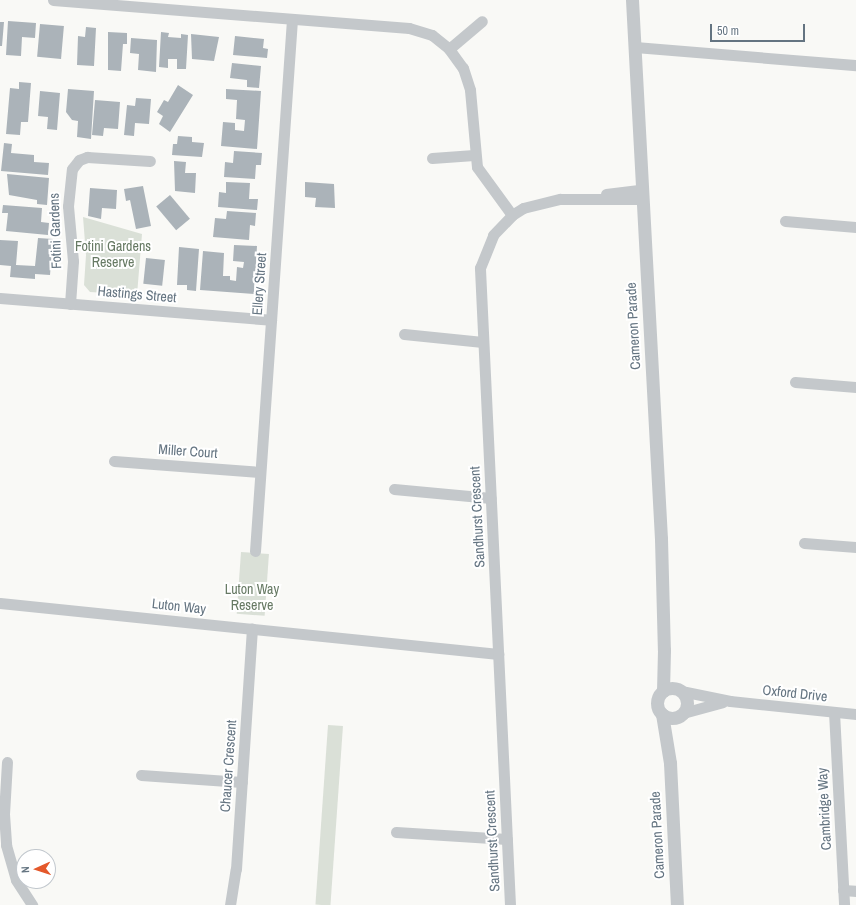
<!DOCTYPE html>
<html>
<head>
<meta charset="utf-8">
<style>
	body { margin:0 }
	#map { position:relative; width:856px; height:905px; overflow:hidden; background:#f9f9f6; font-family:"Archivo Narrow",sans-serif }
	div>[style] { position:absolute }
	[style*='--x'] { left:calc(var(--x)*1px); top:calc(var(--y)*1px); width:calc(var(--w)*1px); rotate:calc(var(--a)*1deg) }
	.green>* { inset:0; background:#dae0d7; transform-origin:0 0 }
	.building>* { inset:0; background:#abb3b9; transform-origin:0 0 }
	.minor>* { height:11px; margin:-5.5px; padding:0 5.5px; transform-origin:5.5px; border-radius:5.5px; background:#c4c8cb }
	.tertiary>* { height:13px; margin:-6.5px; padding:0 6.5px; transform-origin:6.5px; border-radius:6.5px; background:#c4c8cb }
	.tertiary>.ring { margin:-6.5px; padding:0; box-sizing:content-box; background:none; border:13px solid #c4c8cb; border-radius:50% }
	span { translate:-50% -50%; white-space:nowrap; text-align:center; line-height:1.15; -webkit-text-stroke:4px #fff; paint-order:stroke }
	.street-label { font-size:14px; color:#647481 }
	.park-label { font-size:14px; color:#667963 }
	.north { position:absolute; left:16px; top:849px; width:40px; height:40px; box-sizing:border-box; background:#fff; border:1px solid #c1c7cd; border-radius:50%; rotate:267deg; font-size:11px; font-weight:700; line-height:16px; text-align:center; color:#647481 }
	.north::after { content:''; display:block; margin:auto; width:14px; height:18px; background:#e4582b; clip-path:polygon(50% 0,100% 100%,50% 72%,0 100%) }
	.scale { position:absolute; left:710px; top:24px; width:95px; height:18px; box-sizing:border-box; border:2px solid #647481; border-top:0; padding-left:5px; font-size:12px; line-height:14px; white-space:nowrap; color:#647481; -webkit-text-stroke:3px #fff; paint-order:stroke }
</style>
</head>
<body>
<div id="map">
	<div class="green">
		<div style="clip-path:polygon(83px 217px,142px 234px,137px 295px,90px 292px,84px 285px,86px 255px)"></div>
		<div style="left:241px;top:552px;width:28px;height:62px;rotate:4deg"></div>
		<div style="left:328px;top:725px;width:15px;height:180px;rotate:4deg"></div>
	</div>
	<div class="building">
		<div style="clip-path:polygon(8px 21px,36px 23px,35px 38px,22px 37px,21px 56px,6px 55px)"></div>
		<div style="clip-path:polygon(0 22px,4px 22px,2px 46px,0 46px)"></div>
		<div style="left:40px;top:24px;width:24px;height:33px;rotate:5deg"></div>
		<div style="clip-path:polygon(86px 27px,96px 28px,94px 66px,77px 65px,78px 36px,85px 37px)"></div>
		<div style="clip-path:polygon(108px 32px,127px 33px,127px 44px,123px 44px,121px 71px,108px 70px)"></div>
		<div style="clip-path:polygon(161px 32px,169px 33px,168px 37px,181px 38px,181px 34px,188px 35px,186px 69px,177px 69px,177px 59px,168px 59px,168px 68px,159px 67px)"></div>
		<div style="clip-path:polygon(191px 34px,219px 37px,214px 61px,192px 59px)"></div>
		<div style="clip-path:polygon(235px 36px,264px 39px,263px 48px,268px 49px,267px 58px,233px 55px)"></div>
		<div style="clip-path:polygon(131px 38px,157px 40px,156px 72px,138px 70px,139px 54px,130px 53px)"></div>
		<div style="clip-path:polygon(232px 63px,261px 66px,259px 88px,247px 87px,247px 80px,230px 78px)"></div>
		<div style="clip-path:polygon(19px 82px,31px 83px,28px 122px,21px 122px,20px 135px,6px 134px,10px 88px,19px 89px)"></div>
		<div style="clip-path:polygon(178px 85px,193px 95px,170px 132px,159px 124px,163px 116px,157px 112px,164px 100px,168px 102px)"></div>
		<div style="clip-path:polygon(68px 89px,94px 91px,91px 139px,77px 137px,78px 121px,72px 120px,66px 112px)"></div>
		<div style="clip-path:polygon(226px 89px,261px 91px,257px 149px,221px 146px,223px 122px,235px 123px,235px 130px,244px 131px,245px 120px,236px 119px,237px 100px,226px 99px)"></div>
		<div style="clip-path:polygon(40px 91px,60px 93px,57px 130px,47px 129px,48px 117px,38px 116px)"></div>
		<div style="clip-path:polygon(136px 98px,151px 99px,149px 124px,135px 123px,134px 136px,124px 135px,127px 105px,135px 106px)"></div>
		<div style="clip-path:polygon(95px 100px,120px 102px,118px 129px,104px 128px,103px 136px,92px 135px)"></div>
		<div style="clip-path:polygon(178px 136px,192px 137px,192px 142px,204px 143px,202px 157px,172px 155px,173px 144px,177px 144px)"></div>
		<div style="clip-path:polygon(4px 143px,12px 144px,11px 153px,34px 155px,34px 162px,49px 163px,48px 175px,1px 171px)"></div>
		<div style="clip-path:polygon(234px 151px,262px 153px,261px 165px,256px 165px,255px 179px,224px 177px,225px 162px,233px 163px)"></div>
		<div style="clip-path:polygon(174px 161px,186px 162px,185px 173px,196px 173px,195px 193px,175px 191px)"></div>
		<div style="clip-path:polygon(7px 174px,49px 178px,47px 205px,37px 204px,37px 200px,9px 195px)"></div>
		<div style="clip-path:polygon(226px 182px,250px 183px,249px 199px,258px 199px,257px 210px,218px 207px,219px 192px,226px 193px)"></div>
		<div style="clip-path:polygon(305px 182px,334px 184px,335px 208px,315px 207px,316px 198px,305px 197px)"></div>
		<div style="clip-path:polygon(143px 186px,151px 226px,136px 229px,130px 200px,126px 201px,124px 189px)"></div>
		<div style="clip-path:polygon(90px 188px,117px 190px,116px 209px,102px 208px,101px 219px,88px 216px)"></div>
		<div style="left:170px;top:195px;width:31px;height:18px;rotate:50deg"></div>
		<div style="clip-path:polygon(3px 205px,42px 208px,41px 222px,49px 223px,48px 235px,6px 231px,8px 213px,2px 213px)"></div>
		<div style="clip-path:polygon(227px 211px,256px 213px,255px 226px,250px 225px,249px 240px,213px 237px,215px 218px,226px 219px)"></div>
		<div style="clip-path:polygon(38px 238px,53px 239px,50px 275px,35px 274px,35px 279px,10px 277px,11px 266px,0 265px,0 240px,18px 241px,16px 265px,35px 266px)"></div>
		<div style="clip-path:polygon(234px 245px,257px 246px,254px 294px,200px 290px,203px 251px,224px 253px,223px 276px,230px 276px,230px 280px,236px 281px,237px 267px,243px 268px,244px 262px,233px 261px)"></div>
		<div style="clip-path:polygon(179px 247px,199px 249px,196px 291px,187px 290px,187px 285px,177px 285px)"></div>
		<div style="left:146px;top:258px;width:19px;height:26px;rotate:6deg"></div>
	</div>
	<div class="minor">
		<div style="--x:53;--y:0;--w:357;--a:4.5"></div>
		<div style="--x:409;--y:28;--w:24;--a:17"></div>
		<div style="--x:432;--y:35;--w:22;--a:39"></div>
		<div style="--x:449;--y:49;--w:24;--a:54"></div>
		<div style="--x:463;--y:68;--w:23;--a:72"></div>
		<div style="--x:470;--y:90;--w:77;--a:84.8"></div>
		<div style="--x:477;--y:167;--w:59;--a:53.9"></div>
		<div style="--x:635;--y:47;--w:222;--a:4.7"></div>
		<div style="--x:449;--y:49;--w:43;--a:-40.3"></div>
		<div style="--x:432;--y:158;--w:42;--a:-4.1"></div>
		<div style="--x:606;--y:194;--w:35;--a:-7"></div>
		<div style="--x:785;--y:221;--w:71;--a:4.8"></div>
		<div style="--x:0;--y:298;--w:272;--a:4.6"></div>
		<div style="--x:70;--y:304;--w:43;--a:-86"></div>
		<div style="--x:73;--y:261;--w:55;--a:-95.2"></div>
		<div style="--x:68;--y:206;--w:37;--a:-84"></div>
		<div style="--x:72;--y:169;--w:11;--a:-52"></div>
		<div style="--x:79;--y:160;--w:9;--a:-21"></div>
		<div style="--x:87;--y:157;--w:63;--a:3.6"></div>
		<div style="--x:404;--y:334;--w:79;--a:5.8"></div>
		<div style="--x:795;--y:382;--w:61;--a:4.7"></div>
		<div style="--x:114;--y:461;--w:146;--a:4.3"></div>
		<div style="--x:394;--y:489;--w:97;--a:5.3"></div>
		<div style="--x:804;--y:543;--w:52;--a:4.4"></div>
		<div style="--x:255;--y:551;--w:533;--a:-86.02"></div>
		<div style="--x:0;--y:603;--w:501;--a:5.85"></div>
		<div style="--x:681;--y:691;--w:50;--a:11.5"></div>
		<div style="--x:730;--y:701;--w:127;--a:5.9"></div>
		<div style="--x:834;--y:712;--w:193;--a:87"></div>
		<div style="--x:683;--y:713;--w:41;--a:-15.4"></div>
		<div style="--x:7;--y:762;--w:52;--a:93.3"></div>
		<div style="--x:4;--y:814;--w:31;--a:86"></div>
		<div style="--x:6;--y:845;--w:36;--a:74"></div>
		<div style="--x:16;--y:880;--w:30;--a:57"></div>
		<div style="--x:141;--y:775;--w:101;--a:4"></div>
		<div style="--x:396;--y:832;--w:111;--a:3.6"></div>
		<div style="--x:843;--y:890;--w:13;--a:4"></div>
		<div style="--x:230;--y:905;--w:36;--a:-81"></div>
		<div style="--x:236;--y:869;--w:241;--a:-86.2"></div>
		<div style="--x:510;--y:905;--w:638;--a:-92.7"></div>
		<div style="--x:480;--y:268;--w:35;--a:-68"></div>
		<div style="--x:493;--y:235;--w:28;--a:-46"></div>
		<div style="--x:512;--y:215;--w:13;--a:-32"></div>
		<div style="--x:523;--y:208;--w:38;--a:-14"></div>
		<div style="--x:560;--y:199;--w:82;--a:0"></div>
	</div>
	<div class="tertiary">
		<div style="--x:632;--y:0;--w:540;--a:86.92"></div>
		<div style="--x:661;--y:539;--w:111;--a:88.5"></div>
		<div style="--x:664;--y:650;--w:41;--a:91.4"></div>
		<div class="ring" style="left:657px;top:688px;width:17px;height:17px"></div>
		<div style="--x:662;--y:714;--w:50;--a:80.7"></div>
		<div style="--x:670;--y:763;--w:142;--a:87.2"></div>
	</div>
	<div class="street-label">
		<span style="left:55px;top:231px;rotate:-92deg">Fotini Gardens</span>
		<span style="left:259px;top:284px;rotate:-86deg">Ellery Street</span>
		<span style="left:137px;top:294px;rotate:5deg">Hastings Street</span>
		<span style="left:633px;top:326px;rotate:-93deg">Cameron Parade</span>
		<span style="left:188px;top:451px;rotate:4deg">Miller Court</span>
		<span style="left:477px;top:517px;rotate:-93deg">Sandhurst Crescent</span>
		<span style="left:179px;top:606px;rotate:6deg">Luton Way</span>
		<span style="left:795px;top:693px;rotate:6deg">Oxford Drive</span>
		<span style="left:228px;top:766px;rotate:-86deg">Chaucer Crescent</span>
		<span style="left:824px;top:809px;rotate:-93deg">Cambridge Way</span>
		<span style="left:657px;top:835px;rotate:-93deg">Cameron Parade</span>
		<span style="left:492px;top:841px;rotate:-93deg">Sandhurst Crescent</span>
	</div>
	<div class="park-label">
		<span style="left:113px;top:254px">Fotini Gardens<br>Reserve</span>
		<span style="left:252px;top:597px">Luton Way<br>Reserve</span>
	</div>
	<div class="north">N</div>
	<div class="scale">50 m</div>
</div>
</body>
</html>
